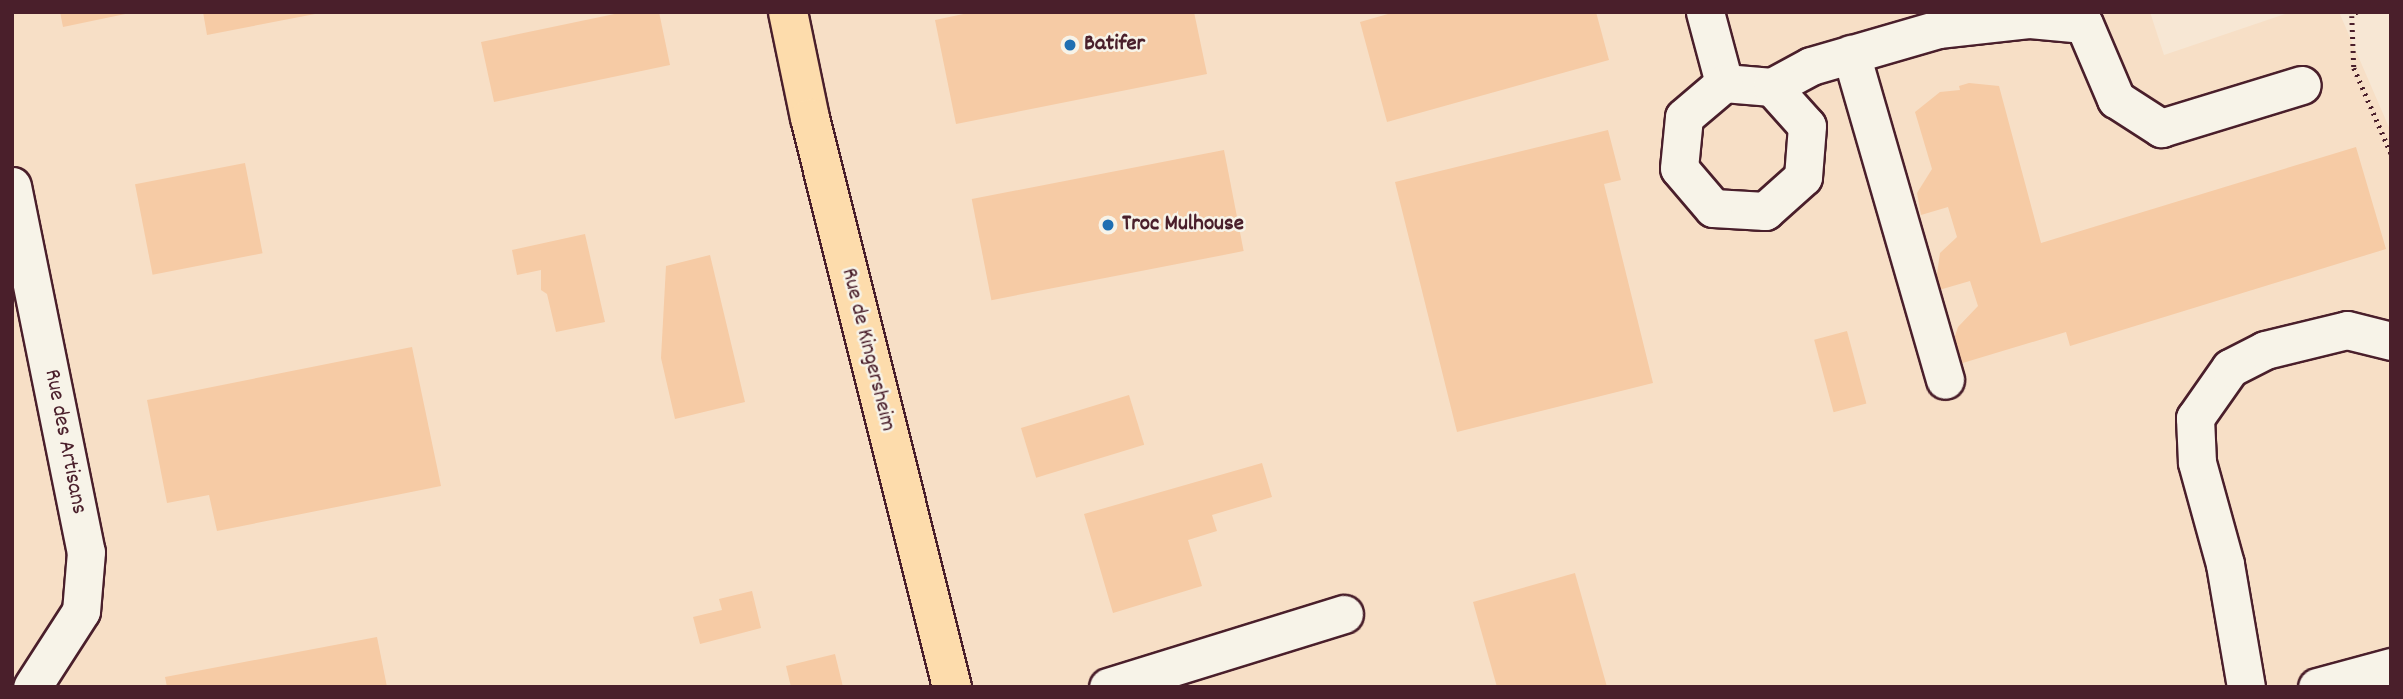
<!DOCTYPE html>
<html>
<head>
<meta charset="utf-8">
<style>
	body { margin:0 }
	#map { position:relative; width:2403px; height:699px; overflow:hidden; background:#f7e7d4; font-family:Dekko,sans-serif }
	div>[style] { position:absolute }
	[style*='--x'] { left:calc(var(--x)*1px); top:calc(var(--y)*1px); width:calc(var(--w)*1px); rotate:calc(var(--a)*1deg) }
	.built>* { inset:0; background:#f7dfc6 }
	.building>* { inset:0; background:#f6cba5; transform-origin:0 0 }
	.path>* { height:4.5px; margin-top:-2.25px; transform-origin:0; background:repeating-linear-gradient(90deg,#4a1f2b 0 2px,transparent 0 7px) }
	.roads { filter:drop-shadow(2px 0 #4a1f2b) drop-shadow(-2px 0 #4a1f2b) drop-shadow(0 2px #4a1f2b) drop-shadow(0 -2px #4a1f2b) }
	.minor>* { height:37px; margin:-18.5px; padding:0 18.5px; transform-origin:18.5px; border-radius:18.5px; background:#f7f3e8 }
	.major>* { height:38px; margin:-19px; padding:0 19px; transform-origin:19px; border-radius:19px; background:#fddcac }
	.dots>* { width:19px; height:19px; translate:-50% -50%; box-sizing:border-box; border:4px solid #f7f3e8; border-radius:50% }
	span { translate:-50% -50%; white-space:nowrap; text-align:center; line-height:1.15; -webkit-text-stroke:5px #f7f3e8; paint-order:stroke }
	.poi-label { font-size:23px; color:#4a1f2b; font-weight:700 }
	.left { translate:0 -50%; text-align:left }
	.street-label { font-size:23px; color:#4a1f2b }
	.frame { position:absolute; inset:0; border:14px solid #4a1f2b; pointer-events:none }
</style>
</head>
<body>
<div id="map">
	<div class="built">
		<div style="clip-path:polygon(12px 12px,2150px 12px,2164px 55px,2291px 12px,2339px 12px,2391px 132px,2391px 687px,12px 687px)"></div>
	</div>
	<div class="building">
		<div style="clip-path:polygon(60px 12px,130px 12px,130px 13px,63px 27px)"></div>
		<div style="clip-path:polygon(203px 12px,314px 12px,315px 14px,207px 35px)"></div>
		<div style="clip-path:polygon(624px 12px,659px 12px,670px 65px,494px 102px,481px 42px)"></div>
		<div style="clip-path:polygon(973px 12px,1194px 12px,1207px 74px,956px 124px,935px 20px)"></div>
		<div style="clip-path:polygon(1395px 12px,1596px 12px,1609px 60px,1387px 122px,1360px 22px)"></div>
		<div style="clip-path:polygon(1969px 83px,1999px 86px,2041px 243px,2356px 147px,2386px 249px,2070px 346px,2066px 332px,1956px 365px,1954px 339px,1958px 327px,1978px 306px,1970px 281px,1939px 290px,1936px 281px,1940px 253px,1957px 237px,1948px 207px,1921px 215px,1917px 193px,1932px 169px,1915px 112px,1940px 92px,1960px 90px,1959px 86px)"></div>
		<div style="clip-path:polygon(1608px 130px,1621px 180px,1604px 184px,1653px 383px,1457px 432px,1395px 182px)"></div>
		<div style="left:1224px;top:150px;width:103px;height:257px;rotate:79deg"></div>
		<div style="left:245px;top:163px;width:92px;height:112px;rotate:79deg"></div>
		<div style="clip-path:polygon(585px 234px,605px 322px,556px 332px,547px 294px,541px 290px,541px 270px,517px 275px,512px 250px)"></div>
		<div style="clip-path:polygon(710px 255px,745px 402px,675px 419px,661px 358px,666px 266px)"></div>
		<div style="left:1847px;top:331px;width:75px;height:34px;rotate:75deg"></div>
		<div style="clip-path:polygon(412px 347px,441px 486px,217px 531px,209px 495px,167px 503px,147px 400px)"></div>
		<div style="left:1129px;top:395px;width:52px;height:113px;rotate:73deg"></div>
		<div style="clip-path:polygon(1262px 463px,1272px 497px,1212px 515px,1217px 531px,1188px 540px,1202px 586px,1113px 613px,1084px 514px)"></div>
		<div style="clip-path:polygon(1575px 573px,1607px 687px,1497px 687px,1473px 602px)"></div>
		<div style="clip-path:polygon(752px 591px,761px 628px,700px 644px,693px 617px,722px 610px,719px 599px)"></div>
		<div style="clip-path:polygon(377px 637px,387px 687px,167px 687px,165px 677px)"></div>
		<div style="clip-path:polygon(835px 654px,843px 687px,791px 687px,786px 666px)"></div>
	</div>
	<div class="path">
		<div style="--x:2357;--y:12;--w:6;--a:141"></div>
		<div style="--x:2352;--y:16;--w:52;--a:87.8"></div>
		<div style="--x:2354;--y:68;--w:93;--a:66.5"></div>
	</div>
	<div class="roads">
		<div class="minor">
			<div style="--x:1705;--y:12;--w:73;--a:75"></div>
			<div style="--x:1851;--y:54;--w:339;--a:73.9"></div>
			<div style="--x:1724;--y:83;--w:48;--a:4.8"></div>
			<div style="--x:1772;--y:87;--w:52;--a:48.1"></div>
			<div style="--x:1807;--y:126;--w:51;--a:94.5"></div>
			<div style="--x:1803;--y:177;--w:51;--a:138.2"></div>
			<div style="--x:1765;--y:211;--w:52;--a:-176.7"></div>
			<div style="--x:1713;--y:208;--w:52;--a:-130.4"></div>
			<div style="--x:1679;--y:168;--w:51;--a:-84.4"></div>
			<div style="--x:1684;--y:117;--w:52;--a:-40.4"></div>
			<div style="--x:1772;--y:87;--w:44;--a:-28.3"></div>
			<div style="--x:1811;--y:66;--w:132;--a:-16.2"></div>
			<div style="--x:1938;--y:29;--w:93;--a:-6.2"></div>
			<div style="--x:2030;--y:19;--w:54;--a:5.3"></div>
			<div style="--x:2084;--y:24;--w:82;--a:66.9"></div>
			<div style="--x:2116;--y:99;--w:54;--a:32.8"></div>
			<div style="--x:2161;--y:128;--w:147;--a:-17"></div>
			<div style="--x:12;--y:186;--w:373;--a:78.6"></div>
			<div style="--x:86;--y:552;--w:59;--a:94.8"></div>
			<div style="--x:81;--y:611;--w:90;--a:122.8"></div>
			<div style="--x:1108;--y:687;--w:247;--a:-17.2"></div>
			<div style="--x:2246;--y:687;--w:125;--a:-99.7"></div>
			<div style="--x:2225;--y:564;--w:106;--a:-105.4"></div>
			<div style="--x:2197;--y:462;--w:44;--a:-92.6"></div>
			<div style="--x:2195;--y:418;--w:61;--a:-55"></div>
			<div style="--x:2230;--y:368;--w:39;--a:-27"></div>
			<div style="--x:2265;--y:350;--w:84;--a:-13.7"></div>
			<div style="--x:2347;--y:330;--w:45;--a:14"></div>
			<div style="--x:2317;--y:687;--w:77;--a:-15.1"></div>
		</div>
		<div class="major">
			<div style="--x:788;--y:12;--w:108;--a:78.3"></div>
			<div style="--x:810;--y:118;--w:586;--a:75.99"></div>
		</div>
	</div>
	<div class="dots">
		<div style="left:1070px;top:45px;background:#1f6fb2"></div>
		<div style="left:1108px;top:225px;background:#1f6fb2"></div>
	</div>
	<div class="poi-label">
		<span class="left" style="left:1084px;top:45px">Batifer</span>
		<span class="left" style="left:1122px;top:225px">Troc Mulhouse</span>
	</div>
	<div class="street-label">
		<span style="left:867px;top:350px;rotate:76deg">Rue de Kingersheim</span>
		<span style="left:64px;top:442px;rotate:79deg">Rue des Artisans</span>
	</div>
	<div class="frame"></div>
</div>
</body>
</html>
